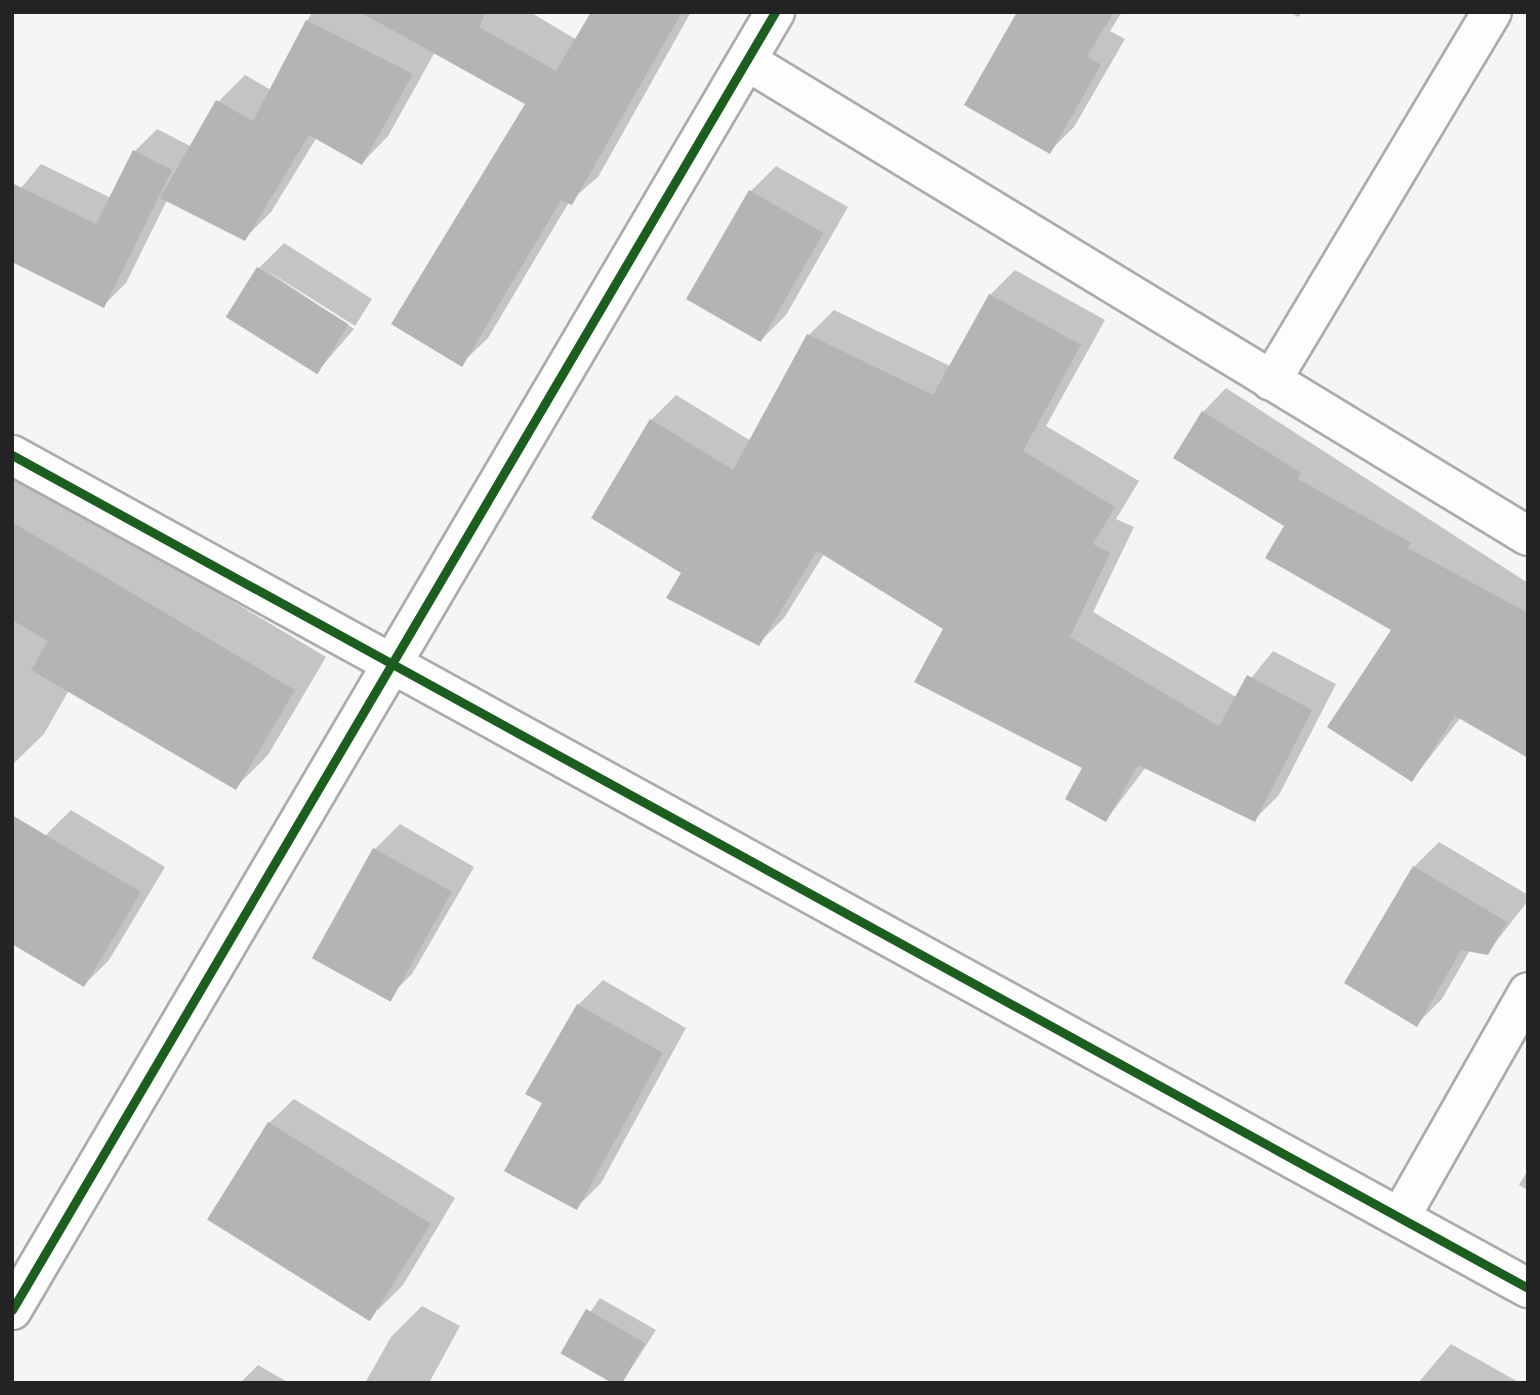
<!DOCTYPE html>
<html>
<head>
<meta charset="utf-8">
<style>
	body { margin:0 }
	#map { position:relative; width:1540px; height:1395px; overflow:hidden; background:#f5f4f7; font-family:Spectral,serif }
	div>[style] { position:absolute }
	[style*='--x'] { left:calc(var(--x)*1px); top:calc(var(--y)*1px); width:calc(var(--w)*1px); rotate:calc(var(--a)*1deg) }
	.shadow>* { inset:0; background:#0003 }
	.building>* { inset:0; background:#b4b3b6; transform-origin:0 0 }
	.roads { filter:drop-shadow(2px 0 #abaaac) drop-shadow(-2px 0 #abaaac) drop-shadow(0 2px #abaaac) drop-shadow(0 -2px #abaaac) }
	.street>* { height:38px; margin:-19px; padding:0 19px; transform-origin:19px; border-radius:19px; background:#fefdfe }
	.cycleway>* { height:9px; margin:-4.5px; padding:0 4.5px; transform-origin:4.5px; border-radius:4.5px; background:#1b5e20 }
	span { translate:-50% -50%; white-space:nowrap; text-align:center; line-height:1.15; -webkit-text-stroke:7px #fff; paint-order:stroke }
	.frame { position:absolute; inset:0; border:14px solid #232325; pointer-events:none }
</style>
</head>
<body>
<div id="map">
	<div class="shadow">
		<div style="clip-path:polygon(312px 12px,530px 12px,577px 40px,593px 12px,691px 12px,598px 177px,569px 202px,488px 338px,461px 364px,528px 104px,435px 52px,388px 136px,362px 163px,317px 137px,271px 212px,244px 239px,167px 200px,126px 283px,104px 305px,12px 199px,41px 164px,111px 198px,135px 151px,157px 129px,192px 147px,218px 102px,245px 75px,271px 90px)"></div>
		<div style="clip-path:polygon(1020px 12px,1122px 12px,1110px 31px,1125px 39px,1074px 127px,1049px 152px)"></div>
		<div style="clip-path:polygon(1290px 12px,1302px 12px,1298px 17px)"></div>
		<div style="clip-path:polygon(776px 166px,848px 207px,786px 315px,761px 340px,751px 191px)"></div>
		<div style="clip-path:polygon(284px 243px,372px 299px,355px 326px,263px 268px,354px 329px,317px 372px,229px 317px,259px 268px)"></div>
		<div style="clip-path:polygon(1015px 270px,1105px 320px,1046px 426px,1139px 481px,1116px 519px,1134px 527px,1093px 612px,1236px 697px,1273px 651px,1336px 684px,1279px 795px,1254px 820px,1146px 767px,1106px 820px,1085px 768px,945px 628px,824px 554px,784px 618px,759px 643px,683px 572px,651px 420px,676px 395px,751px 441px,809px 335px,834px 310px,950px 366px,990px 295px)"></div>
		<div style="clip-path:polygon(1226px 388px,1528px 583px,1528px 733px,1461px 717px,1412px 780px,1393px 629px,1286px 525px,1203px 412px)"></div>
		<div style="clip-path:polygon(12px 470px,326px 657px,268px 755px,236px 787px,69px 690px,44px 734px,12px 765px)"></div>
		<div style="clip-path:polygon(71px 810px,165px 867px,109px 960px,84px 985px,46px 835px)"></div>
		<div style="clip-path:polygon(400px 824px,474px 867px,412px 974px,387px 999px,313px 956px,375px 849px)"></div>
		<div style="clip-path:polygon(1439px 842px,1528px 895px,1528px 901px,1487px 953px,1470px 950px,1442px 999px,1417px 1024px,1414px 867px)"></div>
		<div style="clip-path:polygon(603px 980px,686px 1028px,601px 1183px,576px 1208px,544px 1103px,578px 1005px)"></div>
		<div style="clip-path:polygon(294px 1099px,455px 1198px,403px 1285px,378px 1310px,269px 1123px)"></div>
		<div style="clip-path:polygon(1528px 1170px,1528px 1190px,1519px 1185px)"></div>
		<div style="clip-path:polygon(600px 1298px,656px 1330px,622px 1383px,562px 1353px)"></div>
		<div style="clip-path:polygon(422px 1306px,460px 1326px,429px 1383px,365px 1383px,391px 1337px)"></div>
		<div style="clip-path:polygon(1451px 1344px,1520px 1383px,1418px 1383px)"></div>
		<div style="clip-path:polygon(258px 1365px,289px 1383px,240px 1383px)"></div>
	</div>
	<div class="building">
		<div style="clip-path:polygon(360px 12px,486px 12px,479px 27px,556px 71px,591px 12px,682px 12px,572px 205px,561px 200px,462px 367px,391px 324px,525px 104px)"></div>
		<div style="clip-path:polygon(1017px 12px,1114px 12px,1087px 56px,1101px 65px,1050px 154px,964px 105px)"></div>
		<div style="clip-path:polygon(306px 20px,413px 74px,362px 165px,309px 135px,245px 241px,160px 198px,216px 100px,253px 121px)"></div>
		<div style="clip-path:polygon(133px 150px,172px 170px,104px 308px,12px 262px,12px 183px,96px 224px)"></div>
		<div style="left:749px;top:190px;width:86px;height:126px;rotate:30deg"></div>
		<div style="left:257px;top:267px;width:108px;height:59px;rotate:32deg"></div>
		<div style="clip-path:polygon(989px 294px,1081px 345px,1023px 451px,1115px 507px,1093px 544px,1110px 553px,1070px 637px,1219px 726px,1247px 675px,1312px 710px,1255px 822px,1138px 765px,1106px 822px,1065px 799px,1082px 768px,914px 682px,943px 629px,817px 551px,759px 646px,666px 598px,681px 573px,591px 518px,650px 419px,733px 470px,807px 334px,933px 395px)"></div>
		<div style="clip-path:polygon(1202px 411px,1301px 473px,1298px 479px,1411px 543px,1408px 548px,1528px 613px,1528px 758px,1455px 716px,1412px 782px,1327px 727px,1391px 630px,1265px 558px,1284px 526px,1173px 458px)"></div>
		<div style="clip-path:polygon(12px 522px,295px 690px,236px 790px,31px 670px,48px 641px,12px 620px)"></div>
		<div style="clip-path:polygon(12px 815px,141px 892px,84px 987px,12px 944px)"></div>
		<div style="left:373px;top:848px;width:90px;height:126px;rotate:29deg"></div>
		<div style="clip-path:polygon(1413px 866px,1507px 922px,1488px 955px,1461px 950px,1417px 1027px,1344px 983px)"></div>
		<div style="clip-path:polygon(577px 1004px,663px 1053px,577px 1210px,504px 1171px,542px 1103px,525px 1094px)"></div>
		<div style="left:268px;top:1122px;width:192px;height:115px;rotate:32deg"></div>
		<div style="left:586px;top:1309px;width:68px;height:51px;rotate:30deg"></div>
	</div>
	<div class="roads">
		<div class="street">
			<div style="--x:747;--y:61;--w:914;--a:31.31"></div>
			<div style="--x:1271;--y:381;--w:430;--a:-59.1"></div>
			<div style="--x:12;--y:455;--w:1730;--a:28.79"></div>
			<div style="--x:1402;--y:1214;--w:255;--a:-60.4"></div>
			<div style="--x:12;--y:1310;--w:1506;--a:-59.55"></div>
		</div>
	</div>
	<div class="cycleway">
		<div style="--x:12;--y:455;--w:1730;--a:28.79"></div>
		<div style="--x:12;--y:1310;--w:1506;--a:-59.55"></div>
	</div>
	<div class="frame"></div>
</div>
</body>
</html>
